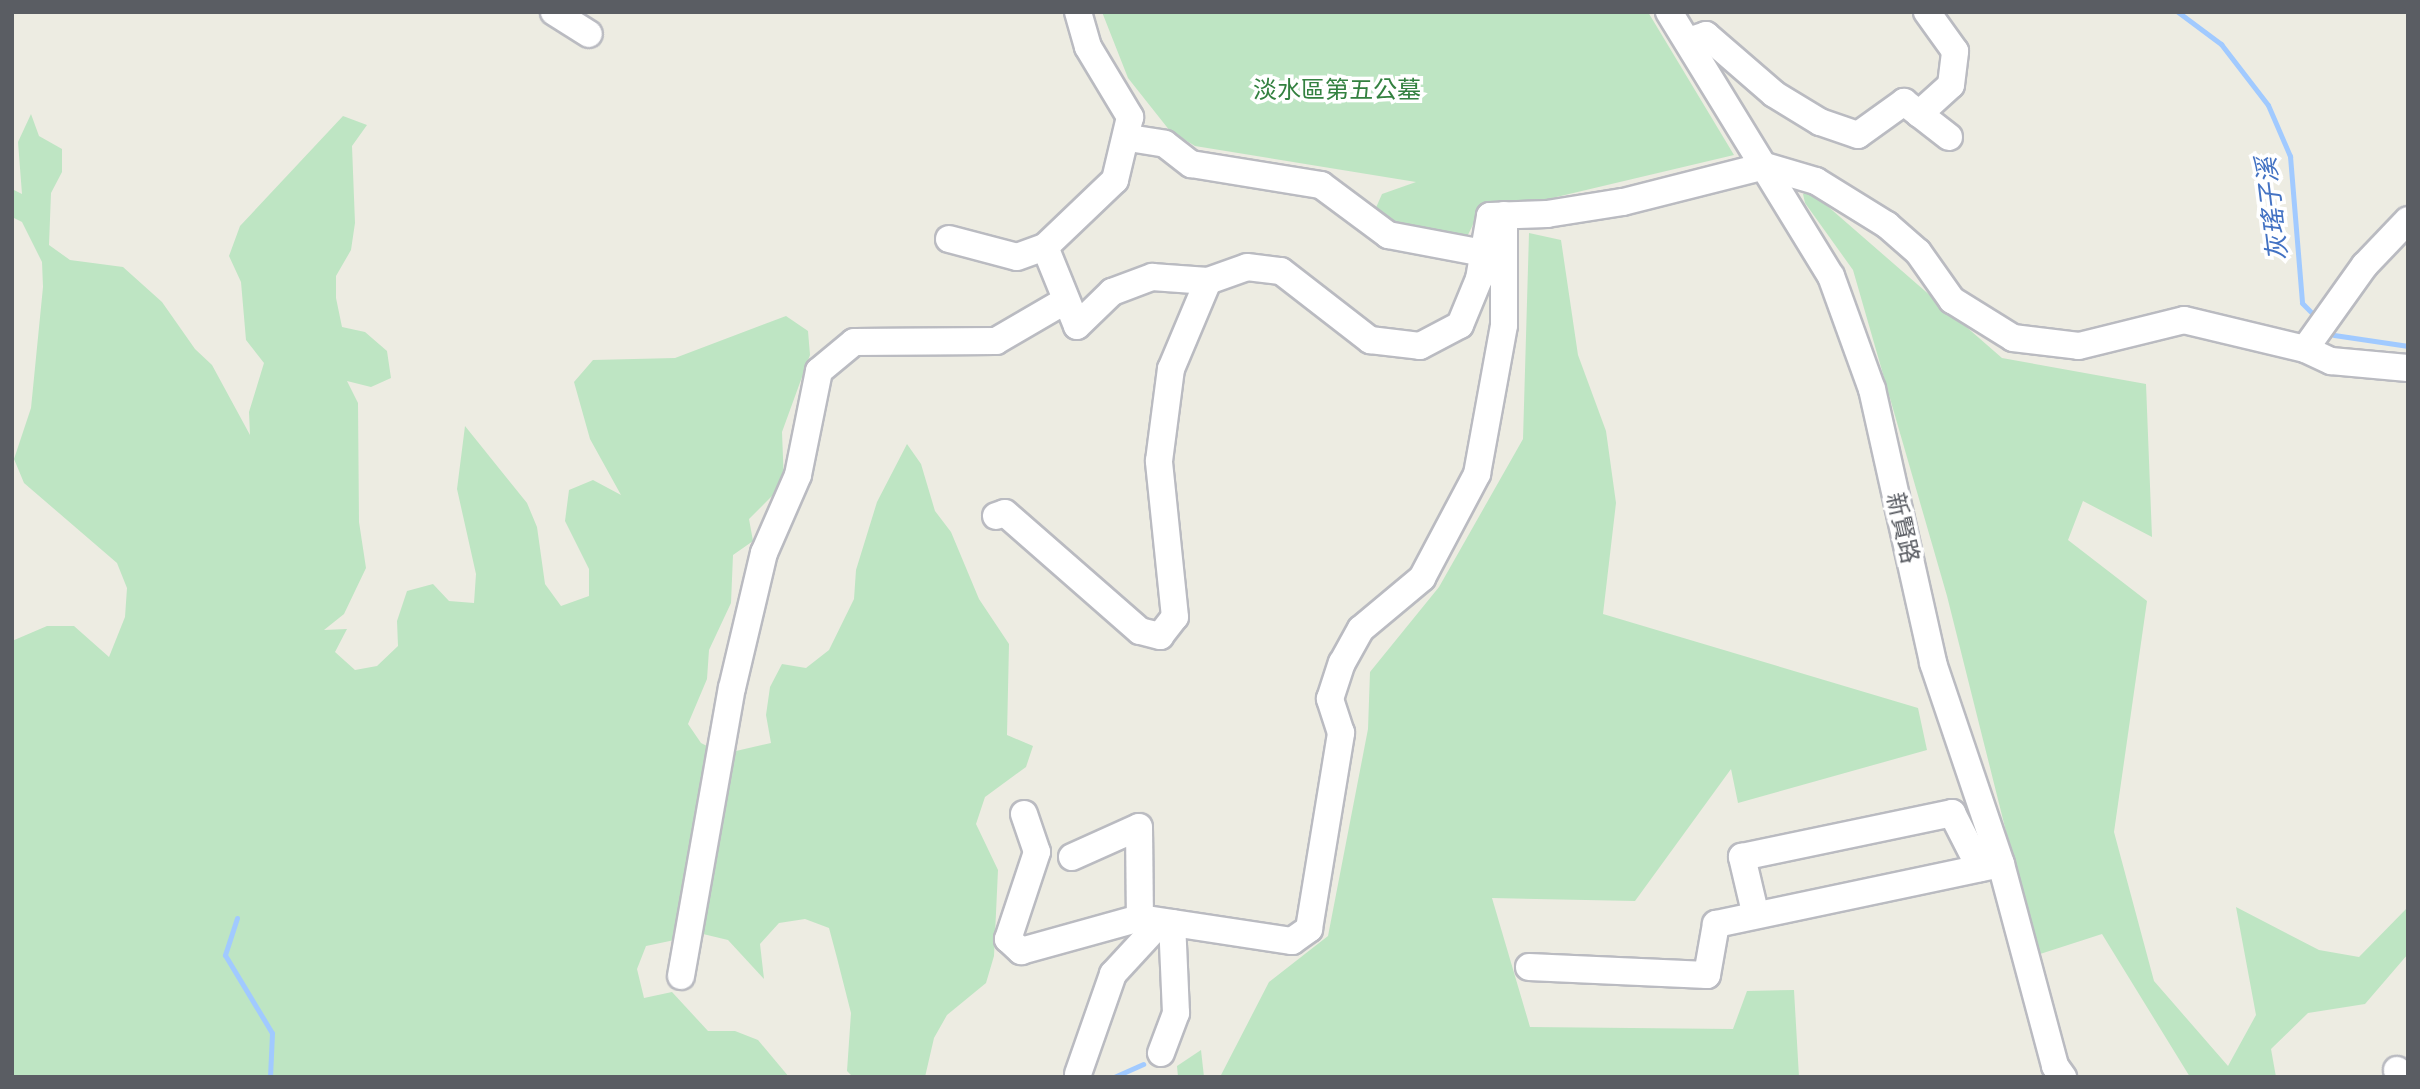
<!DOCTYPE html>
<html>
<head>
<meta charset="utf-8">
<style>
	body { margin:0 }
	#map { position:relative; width:2420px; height:1089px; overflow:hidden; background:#edece2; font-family:"Asap Condensed","Noto Sans TC",sans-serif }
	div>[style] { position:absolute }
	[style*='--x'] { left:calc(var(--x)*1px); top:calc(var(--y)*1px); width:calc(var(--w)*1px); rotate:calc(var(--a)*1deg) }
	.green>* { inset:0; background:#bee5c3 }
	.stream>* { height:5px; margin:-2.5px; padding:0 2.5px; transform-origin:2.5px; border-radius:2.5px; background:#a1caff }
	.roads { filter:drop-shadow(2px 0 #babbc1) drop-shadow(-2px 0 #babbc1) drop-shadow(0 2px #babbc1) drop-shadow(0 -2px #babbc1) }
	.minor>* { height:26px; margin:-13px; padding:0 13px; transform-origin:13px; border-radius:13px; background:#fff }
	span { translate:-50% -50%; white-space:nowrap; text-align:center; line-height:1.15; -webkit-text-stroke:7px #fff; paint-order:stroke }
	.park-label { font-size:24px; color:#338140 }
	.street-label { font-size:24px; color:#5a5d63 }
	.water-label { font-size:26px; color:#4372c3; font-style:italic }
	.frame { position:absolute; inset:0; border:14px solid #5a5d63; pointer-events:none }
</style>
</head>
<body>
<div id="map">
	<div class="green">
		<div style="clip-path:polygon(1102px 12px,1648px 12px,1734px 155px,1548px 199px,1484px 202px,1464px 243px,1371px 219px,1382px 194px,1416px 182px,1195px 146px,1170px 131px,1128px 78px)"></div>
		<div style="clip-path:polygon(31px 114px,39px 136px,62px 149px,62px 172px,51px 193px,49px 245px,70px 260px,123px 267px,162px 302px,195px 349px,212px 365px,250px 435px,249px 412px,264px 363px,246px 340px,241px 282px,229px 256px,240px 226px,343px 116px,367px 125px,352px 146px,355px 223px,351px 250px,336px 276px,336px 298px,342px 327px,365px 332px,387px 351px,391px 378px,371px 387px,347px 381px,358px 403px,359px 522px,366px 568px,344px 614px,324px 630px,347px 629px,335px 652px,355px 670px,377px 666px,398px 646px,397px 621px,407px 591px,433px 584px,449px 601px,474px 603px,476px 574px,457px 489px,465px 426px,527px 503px,537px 527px,545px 584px,561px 606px,589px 596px,589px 569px,565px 521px,569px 490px,593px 480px,621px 495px,590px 439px,574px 382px,593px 360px,675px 358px,786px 316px,808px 331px,810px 355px,782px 432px,784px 484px,749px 519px,753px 541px,733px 555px,731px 603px,709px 650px,707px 679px,688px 724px,701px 743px,723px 754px,771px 743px,766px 715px,770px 687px,782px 664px,806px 668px,829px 650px,854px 599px,856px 570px,877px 502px,907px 444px,921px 464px,935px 511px,951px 532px,979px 599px,1009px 644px,1007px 735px,1033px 746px,1026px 767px,985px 797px,976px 824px,998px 870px,994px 956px,986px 983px,947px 1015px,934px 1038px,925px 1077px,853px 1077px,847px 1071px,851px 1013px,837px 958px,829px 928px,805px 919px,779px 923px,760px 944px,764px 979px,728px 940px,703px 934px,646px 946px,637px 969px,644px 998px,672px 992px,708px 1031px,735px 1031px,758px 1040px,789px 1077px,12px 1077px,12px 641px,47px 626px,74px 626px,109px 657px,125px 617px,127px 588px,117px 563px,24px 483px,14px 459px,31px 408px,43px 287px,42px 262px,22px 222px,12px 217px,12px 189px,22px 194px,18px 142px)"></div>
		<div style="clip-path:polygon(1809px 190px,2002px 358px,2146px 384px,2152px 537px,2083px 501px,2068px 540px,2147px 601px,2114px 832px,2154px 981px,2228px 1066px,2256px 1015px,2236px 907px,2319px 950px,2359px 957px,2408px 907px,2408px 954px,2365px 1004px,2308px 1013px,2271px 1049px,2276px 1077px,2190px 1077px,2102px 934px,2037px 955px,1947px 596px,1853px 270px,1805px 203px,1803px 194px)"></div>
		<div style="clip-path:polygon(1529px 233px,1561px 240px,1578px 355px,1606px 431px,1616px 503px,1603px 614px,1918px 708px,1927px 750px,1738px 803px,1731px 769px,1635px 901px,1492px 898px,1530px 1027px,1733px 1029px,1747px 991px,1794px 990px,1799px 1077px,1220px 1077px,1269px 982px,1328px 936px,1368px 729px,1370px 672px,1439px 587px,1523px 439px)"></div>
		<div style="clip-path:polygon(1201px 1050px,1204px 1077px,1178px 1077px,1177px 1066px)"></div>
	</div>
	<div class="stream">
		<div style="--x:2178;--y:12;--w:54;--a:36.7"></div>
		<div style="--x:2221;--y:44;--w:77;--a:52.4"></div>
		<div style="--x:2268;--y:105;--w:56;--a:66.7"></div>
		<div style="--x:2290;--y:156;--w:147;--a:85.3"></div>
		<div style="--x:2302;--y:303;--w:13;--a:45"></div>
		<div style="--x:2334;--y:335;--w:75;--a:8.5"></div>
		<div style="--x:237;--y:918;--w:39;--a:108"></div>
		<div style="--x:225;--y:955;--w:91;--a:58.9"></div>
		<div style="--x:272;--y:1033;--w:44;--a:92.6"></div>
		<div style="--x:1114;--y:1077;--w:32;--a:-24"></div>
	</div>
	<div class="roads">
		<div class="minor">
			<div style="--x:554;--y:12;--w:41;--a:32.2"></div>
			<div style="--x:1078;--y:12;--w:36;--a:74"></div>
			<div style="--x:1088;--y:47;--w:82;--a:59"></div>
			<div style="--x:1130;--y:117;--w:65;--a:103.4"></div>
			<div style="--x:1115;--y:180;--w:97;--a:136.3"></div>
			<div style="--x:1045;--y:247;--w:85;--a:67.9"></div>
			<div style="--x:1077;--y:326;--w:49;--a:-44.2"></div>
			<div style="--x:1112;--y:292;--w:43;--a:-20.6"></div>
			<div style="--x:1152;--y:277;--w:56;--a:4.1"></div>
			<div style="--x:1208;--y:281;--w:41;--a:-19.7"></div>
			<div style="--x:1247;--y:267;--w:34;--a:7"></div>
			<div style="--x:1281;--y:271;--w:113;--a:37.8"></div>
			<div style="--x:1370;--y:340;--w:50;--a:6.8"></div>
			<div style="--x:1420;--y:346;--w:45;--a:-27.7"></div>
			<div style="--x:1460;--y:325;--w:50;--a:-67.6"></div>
			<div style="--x:1479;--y:279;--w:64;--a:-80.1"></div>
			<div style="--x:1490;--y:216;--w:57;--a:-2"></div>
			<div style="--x:1547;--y:214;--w:77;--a:-9"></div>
			<div style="--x:1623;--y:202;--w:146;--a:-14.2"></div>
			<div style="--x:1765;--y:166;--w:53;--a:16.4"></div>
			<div style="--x:1816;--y:181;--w:84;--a:31.8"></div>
			<div style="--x:1887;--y:225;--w:41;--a:41.1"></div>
			<div style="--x:1918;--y:252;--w:59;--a:54.7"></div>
			<div style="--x:1952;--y:300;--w:72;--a:31.9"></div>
			<div style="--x:2013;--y:338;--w:66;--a:6.9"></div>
			<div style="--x:2079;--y:346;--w:108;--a:-13.9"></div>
			<div style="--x:2184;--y:320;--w:124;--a:13.5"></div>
			<div style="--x:2305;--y:349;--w:29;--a:25"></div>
			<div style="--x:2331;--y:361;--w:77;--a:5.2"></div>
			<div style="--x:1669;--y:12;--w:310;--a:58.5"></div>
			<div style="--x:1831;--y:276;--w:120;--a:70.1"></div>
			<div style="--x:1872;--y:389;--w:281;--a:77.4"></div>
			<div style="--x:1933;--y:663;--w:212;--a:71.3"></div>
			<div style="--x:2001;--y:864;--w:209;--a:75"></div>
			<div style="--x:2055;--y:1066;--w:14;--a:54"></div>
			<div style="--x:1688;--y:41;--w:19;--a:-18"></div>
			<div style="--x:1706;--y:35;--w:90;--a:40.9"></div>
			<div style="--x:1774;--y:94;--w:54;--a:31.3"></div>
			<div style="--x:1820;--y:122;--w:40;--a:18.9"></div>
			<div style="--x:1858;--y:135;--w:57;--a:-35.7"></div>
			<div style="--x:1904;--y:102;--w:57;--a:37.9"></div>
			<div style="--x:1919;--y:114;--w:43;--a:-42.2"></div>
			<div style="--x:1951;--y:85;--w:34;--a:-83"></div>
			<div style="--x:1955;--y:51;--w:48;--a:-125.7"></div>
			<div style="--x:1129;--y:138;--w:36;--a:9"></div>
			<div style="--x:1165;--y:144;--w:33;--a:38"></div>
			<div style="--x:1191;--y:164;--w:132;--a:9.2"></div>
			<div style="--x:1321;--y:185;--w:84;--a:36.7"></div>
			<div style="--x:1388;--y:235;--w:97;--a:10.7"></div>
			<div style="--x:949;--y:239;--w:70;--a:14.8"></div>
			<div style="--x:1017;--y:257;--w:30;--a:-20"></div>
			<div style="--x:2305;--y:349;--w:103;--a:-54.5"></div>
			<div style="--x:2365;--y:265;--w:62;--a:-46.3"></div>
			<div style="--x:996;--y:516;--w:9;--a:-18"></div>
			<div style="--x:1005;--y:513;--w:179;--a:41.2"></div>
			<div style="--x:1140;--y:631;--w:21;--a:14"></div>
			<div style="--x:1160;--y:636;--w:24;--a:-52"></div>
			<div style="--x:1175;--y:617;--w:157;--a:-95.9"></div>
			<div style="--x:1159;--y:461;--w:93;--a:-82.6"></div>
			<div style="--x:1171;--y:369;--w:95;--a:-67.2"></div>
			<div style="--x:1024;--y:814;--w:40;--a:71.1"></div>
			<div style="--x:1037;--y:852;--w:92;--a:108.4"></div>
			<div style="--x:1008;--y:939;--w:18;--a:43"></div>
			<div style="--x:1021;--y:951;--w:123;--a:-15.5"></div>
			<div style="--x:1140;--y:918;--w:154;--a:8.6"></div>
			<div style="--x:1292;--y:941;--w:21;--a:-35"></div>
			<div style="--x:1309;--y:929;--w:199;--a:-80.7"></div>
			<div style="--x:1341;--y:733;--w:36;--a:-108"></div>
			<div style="--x:1330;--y:699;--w:38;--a:-72"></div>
			<div style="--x:1342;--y:663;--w:39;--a:-61"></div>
			<div style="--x:1361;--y:629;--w:80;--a:-39.9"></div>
			<div style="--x:1422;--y:578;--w:118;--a:-62.1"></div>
			<div style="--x:1477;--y:474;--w:151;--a:-79.7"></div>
			<div style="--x:1504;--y:325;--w:110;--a:-90"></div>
			<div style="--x:1072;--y:857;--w:73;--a:-24.1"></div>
			<div style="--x:1139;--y:827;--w:91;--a:89.4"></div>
			<div style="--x:1755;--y:912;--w:57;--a:-103.3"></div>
			<div style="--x:1742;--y:857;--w:215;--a:-11.8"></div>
			<div style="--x:1952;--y:813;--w:62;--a:63"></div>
			<div style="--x:1529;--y:967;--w:178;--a:2.6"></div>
			<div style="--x:1707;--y:975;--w:52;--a:-80"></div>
			<div style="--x:1716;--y:924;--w:291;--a:-11.9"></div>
			<div style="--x:681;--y:976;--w:292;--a:-80"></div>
			<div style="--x:732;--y:688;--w:139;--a:-76.7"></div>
			<div style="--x:764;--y:553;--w:85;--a:-66.4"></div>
			<div style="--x:798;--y:475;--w:106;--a:-78.6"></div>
			<div style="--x:819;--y:371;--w:45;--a:-39.6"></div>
			<div style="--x:854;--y:342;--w:142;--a:-0.4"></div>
			<div style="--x:996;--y:341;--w:78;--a:-30.2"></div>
			<div style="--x:1161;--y:1053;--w:43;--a:-69.4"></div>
			<div style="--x:1176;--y:1013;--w:90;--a:-92.5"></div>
			<div style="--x:2397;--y:1070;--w:11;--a:38"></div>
			<div style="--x:1078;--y:1074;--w:106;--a:-70.7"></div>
			<div style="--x:1113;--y:974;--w:69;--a:-47.3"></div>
		</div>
	</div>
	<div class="park-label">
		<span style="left:1337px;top:90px">淡水區第五公墓</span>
	</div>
	<div class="street-label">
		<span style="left:1903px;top:528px;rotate:77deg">新賢路</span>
	</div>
	<div class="water-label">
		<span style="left:2273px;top:209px;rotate:-97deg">灰瑤子溪</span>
	</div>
	<div class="frame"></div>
</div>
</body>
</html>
